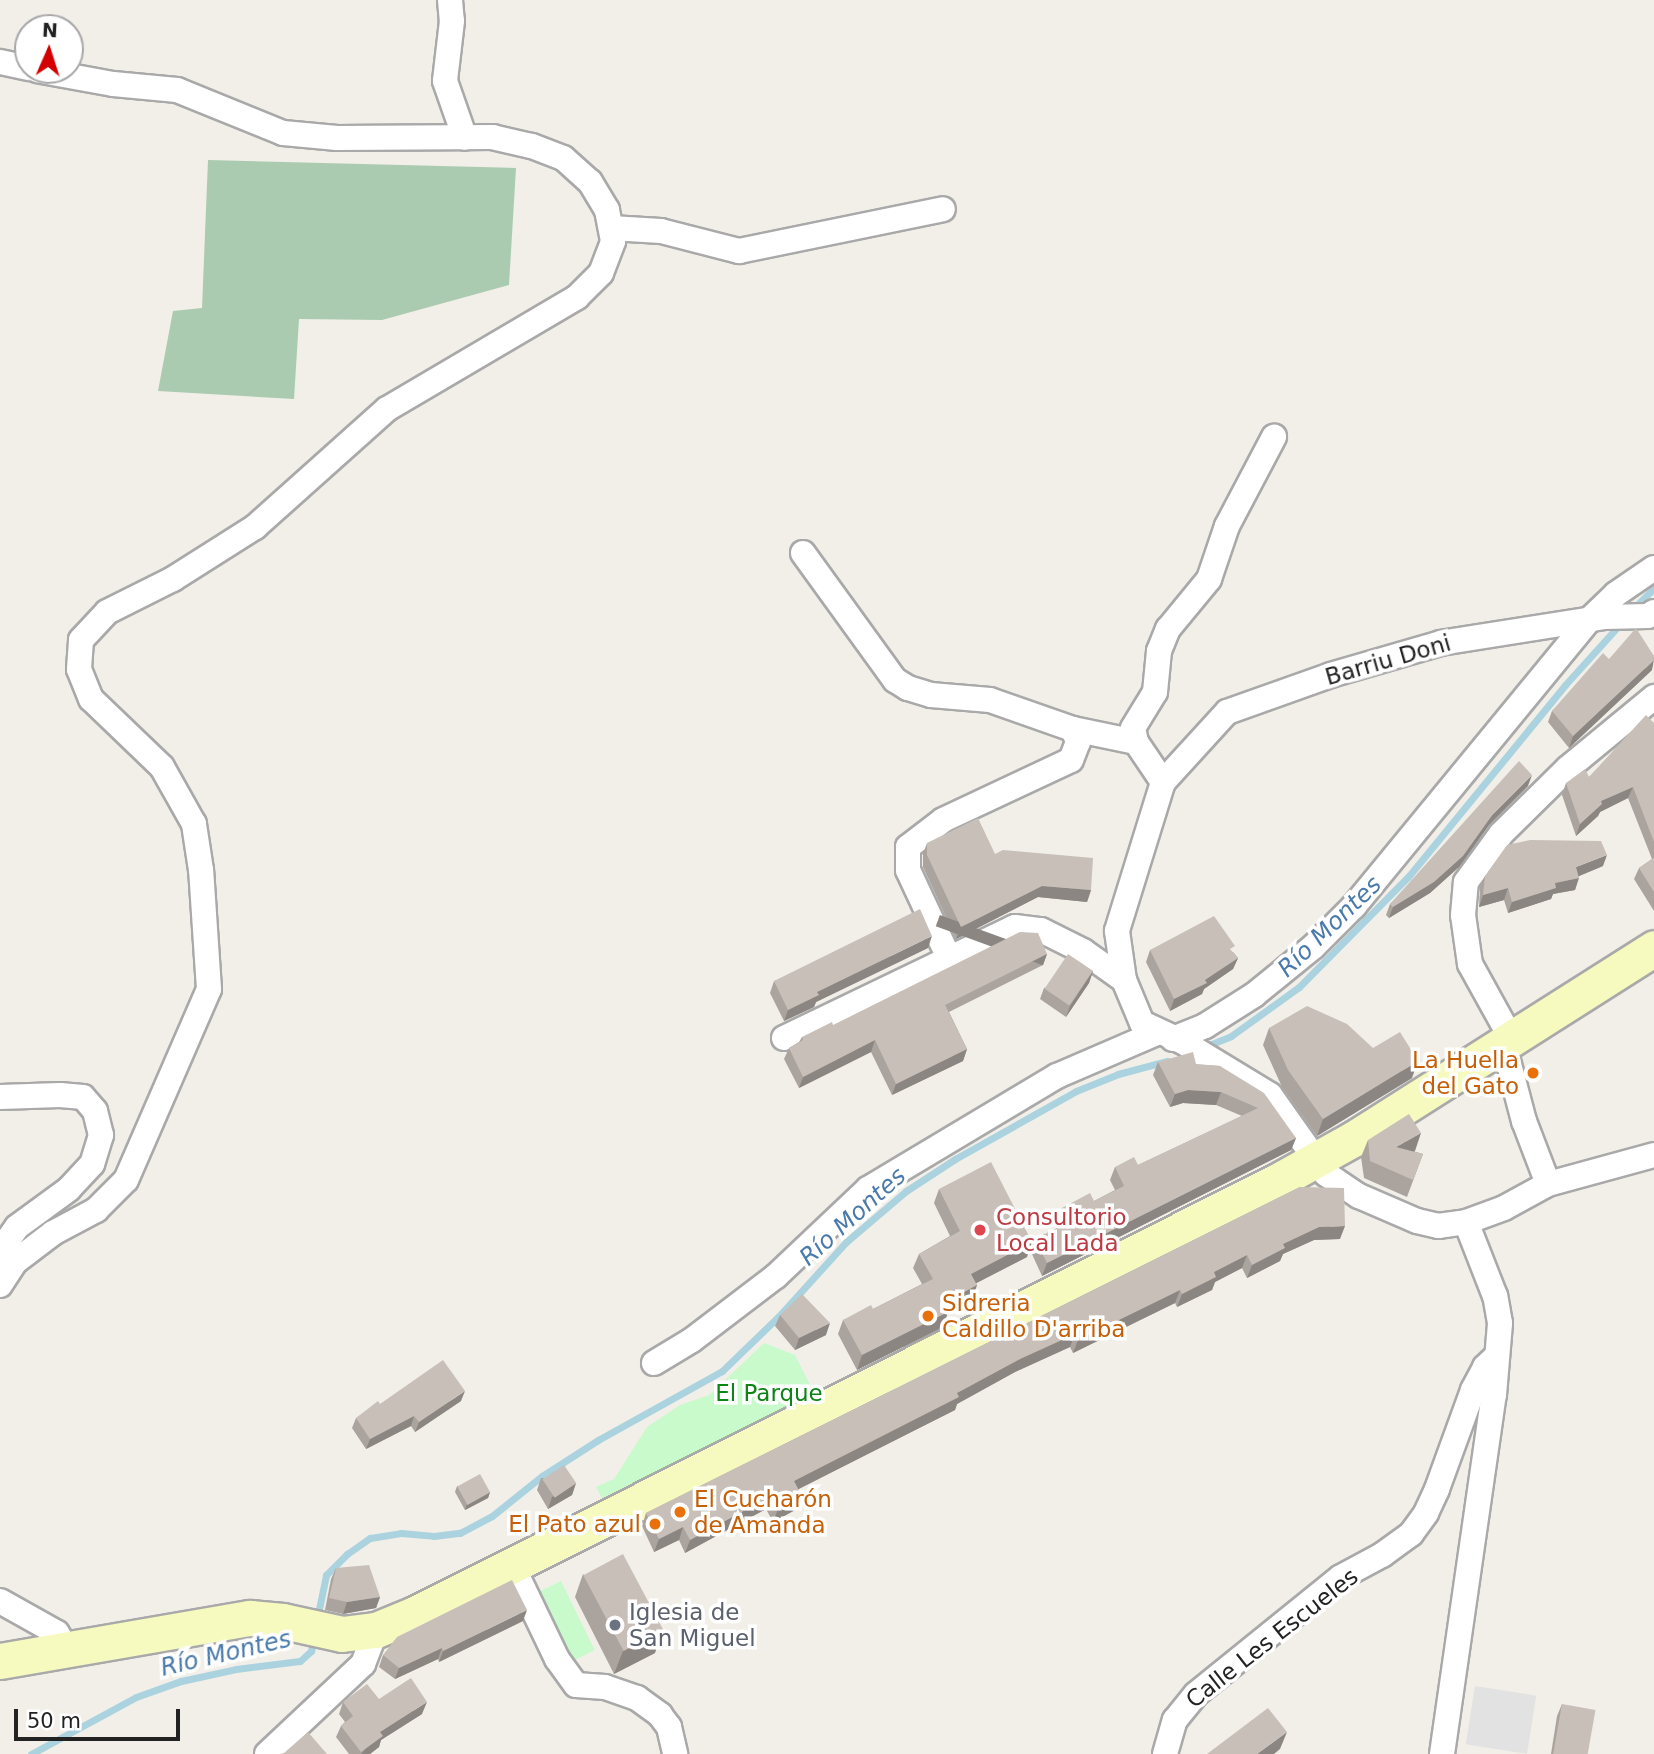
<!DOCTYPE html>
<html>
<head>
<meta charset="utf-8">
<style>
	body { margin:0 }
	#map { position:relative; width:1654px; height:1754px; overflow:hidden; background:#f2efe9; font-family:"DejaVu Sans",sans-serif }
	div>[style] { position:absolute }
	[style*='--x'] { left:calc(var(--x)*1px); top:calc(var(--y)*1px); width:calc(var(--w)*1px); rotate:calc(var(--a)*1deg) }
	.cemetery>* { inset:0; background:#aacbaf }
	.park>* { inset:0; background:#c8facc; transform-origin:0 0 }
	.parking>* { inset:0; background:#e2e2e2; transform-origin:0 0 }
	.stream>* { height:7px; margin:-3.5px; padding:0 3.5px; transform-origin:3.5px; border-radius:3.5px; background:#aad3df }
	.roads { filter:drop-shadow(2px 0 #a9a9a9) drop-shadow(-2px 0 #a9a9a9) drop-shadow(0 2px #a9a9a9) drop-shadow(0 -2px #a9a9a9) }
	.street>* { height:24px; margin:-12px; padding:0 12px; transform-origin:12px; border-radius:12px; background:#fff }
	.secondary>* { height:35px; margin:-17.5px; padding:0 17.5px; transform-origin:17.5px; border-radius:17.5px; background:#f7fabf }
	.wall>* { inset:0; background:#aba49e }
	.shaded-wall>* { inset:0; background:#8b8681; transform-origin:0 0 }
	.building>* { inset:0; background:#c7bfb8; transform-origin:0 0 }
	.dots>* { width:19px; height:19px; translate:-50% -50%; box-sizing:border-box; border:4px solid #fff; border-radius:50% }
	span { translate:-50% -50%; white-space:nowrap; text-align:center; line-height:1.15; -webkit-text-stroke:7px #fff; paint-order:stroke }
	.street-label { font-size:23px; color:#222 }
	.food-label { font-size:23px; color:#c56008 }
	.right { translate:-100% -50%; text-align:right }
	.left { translate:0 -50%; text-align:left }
	.health-label { font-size:23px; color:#be3a42 }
	.park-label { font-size:23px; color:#0c8416 }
	.worship-label { font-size:23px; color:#5b616d }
	.water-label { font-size:24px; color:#4a7aab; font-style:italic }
	.north { position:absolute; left:14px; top:14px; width:70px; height:70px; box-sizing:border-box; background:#fff; border:2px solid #a7a7a7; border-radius:50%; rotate:3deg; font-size:19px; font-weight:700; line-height:28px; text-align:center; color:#222 }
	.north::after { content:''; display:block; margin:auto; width:24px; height:32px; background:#d40000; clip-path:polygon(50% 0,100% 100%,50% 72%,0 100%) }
	.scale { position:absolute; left:14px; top:1709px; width:166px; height:32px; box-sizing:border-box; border:4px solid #222; border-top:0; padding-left:9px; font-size:21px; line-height:24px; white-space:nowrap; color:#222; -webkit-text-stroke:5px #fff; paint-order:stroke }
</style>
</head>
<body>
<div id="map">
	<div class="cemetery">
		<div style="clip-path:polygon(208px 160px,516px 168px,509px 285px,382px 320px,299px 319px,294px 399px,158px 391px,173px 311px,202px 308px)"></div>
	</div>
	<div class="park">
		<div style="clip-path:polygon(764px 1343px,795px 1355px,823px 1411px,611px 1516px,596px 1487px,614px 1479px,647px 1427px,680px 1405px,709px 1395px)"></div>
		<div style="left:561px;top:1581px;width:77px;height:31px;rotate:64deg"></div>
	</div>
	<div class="parking">
		<div style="left:1475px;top:1686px;width:62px;height:59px;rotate:9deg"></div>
	</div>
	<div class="stream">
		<div style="--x:1632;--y:610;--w:31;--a:-45"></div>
		<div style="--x:1204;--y:1047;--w:29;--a:-22"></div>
		<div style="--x:1231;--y:1036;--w:84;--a:-35.8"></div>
		<div style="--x:1299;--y:987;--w:155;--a:-45.3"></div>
		<div style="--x:1408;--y:877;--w:248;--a:-50.7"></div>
		<div style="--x:1565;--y:685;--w:85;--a:-47.9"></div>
		<div style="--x:317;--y:1619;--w:45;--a:-78.4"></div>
		<div style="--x:326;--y:1575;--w:30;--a:-45"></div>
		<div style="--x:347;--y:1554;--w:28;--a:-35"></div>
		<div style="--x:370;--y:1538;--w:31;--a:-9"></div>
		<div style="--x:401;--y:1533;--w:33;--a:5"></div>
		<div style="--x:434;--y:1536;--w:26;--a:-7"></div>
		<div style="--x:460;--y:1533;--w:36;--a:-28"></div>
		<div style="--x:492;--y:1516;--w:64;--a:-38.7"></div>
		<div style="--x:542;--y:1476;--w:67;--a:-32.7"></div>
		<div style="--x:598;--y:1440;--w:142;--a:-29.1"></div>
		<div style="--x:722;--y:1371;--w:78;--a:-44"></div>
		<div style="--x:778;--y:1317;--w:101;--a:-47.8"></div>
		<div style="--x:846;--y:1242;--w:79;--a:-40.4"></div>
		<div style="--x:906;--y:1191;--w:59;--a:-33.1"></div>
		<div style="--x:955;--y:1159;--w:139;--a:-29.3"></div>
		<div style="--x:1076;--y:1091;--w:45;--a:-22"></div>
		<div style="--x:1118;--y:1074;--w:51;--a:-14.9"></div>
		<div style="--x:31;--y:1754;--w:119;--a:-28.5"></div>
		<div style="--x:136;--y:1697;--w:48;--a:-19.6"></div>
		<div style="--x:181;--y:1681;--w:56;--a:-12.3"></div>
		<div style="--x:236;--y:1669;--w:64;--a:-7.1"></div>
		<div style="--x:300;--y:1661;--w:15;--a:-42"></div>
		<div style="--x:311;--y:1651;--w:14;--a:-78"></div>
	</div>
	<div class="roads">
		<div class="street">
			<div style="--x:450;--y:0;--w:21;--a:85"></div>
			<div style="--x:452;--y:21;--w:60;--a:96.7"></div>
			<div style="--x:445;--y:81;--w:60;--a:70.7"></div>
			<div style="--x:0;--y:62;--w:29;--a:12"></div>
			<div style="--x:611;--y:228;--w:50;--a:3.4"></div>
			<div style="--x:661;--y:231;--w:81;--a:14.4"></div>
			<div style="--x:739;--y:251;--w:208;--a:-11.6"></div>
			<div style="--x:803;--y:553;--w:157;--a:54.1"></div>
			<div style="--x:895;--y:680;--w:15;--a:32"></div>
			<div style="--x:908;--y:688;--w:24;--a:17"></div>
			<div style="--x:931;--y:695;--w:59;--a:4.8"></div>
			<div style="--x:990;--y:700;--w:88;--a:19.3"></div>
			<div style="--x:1073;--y:729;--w:64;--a:11.7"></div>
			<div style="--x:1654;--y:612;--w:7;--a:146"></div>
			<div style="--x:1648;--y:616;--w:43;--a:178.7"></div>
			<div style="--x:1605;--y:617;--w:166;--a:171"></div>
			<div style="--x:1441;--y:643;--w:115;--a:163.8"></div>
			<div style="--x:1331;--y:675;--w:110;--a:160.4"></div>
			<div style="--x:1227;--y:712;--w:95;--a:132.4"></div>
			<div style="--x:1163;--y:782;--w:156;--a:107.2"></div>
			<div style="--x:1117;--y:931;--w:49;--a:81.9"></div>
			<div style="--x:1124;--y:980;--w:47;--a:67.3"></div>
			<div style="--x:1142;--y:1023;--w:45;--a:24.9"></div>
			<div style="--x:1183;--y:1042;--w:102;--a:31.3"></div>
			<div style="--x:1270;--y:1095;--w:97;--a:54.7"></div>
			<div style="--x:1326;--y:1174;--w:40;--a:34"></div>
			<div style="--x:1359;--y:1196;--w:63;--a:23.3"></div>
			<div style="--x:1417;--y:1221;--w:22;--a:13"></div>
			<div style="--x:1438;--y:1226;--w:28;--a:-8"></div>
			<div style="--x:1466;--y:1222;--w:40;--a:-20.2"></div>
			<div style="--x:1504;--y:1208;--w:50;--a:-28.6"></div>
			<div style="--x:1548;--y:1184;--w:110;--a:-15.3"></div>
			<div style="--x:1163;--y:782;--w:48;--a:-124"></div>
			<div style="--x:1136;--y:742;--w:14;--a:-102"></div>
			<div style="--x:1133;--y:728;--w:42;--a:-58.6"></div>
			<div style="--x:1155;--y:692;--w:41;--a:-84.4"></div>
			<div style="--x:1159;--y:651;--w:24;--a:-68"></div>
			<div style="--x:1168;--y:629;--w:65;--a:-50.6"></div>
			<div style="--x:1209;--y:579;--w:56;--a:-71.2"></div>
			<div style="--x:1227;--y:526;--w:101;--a:-62.2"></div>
			<div style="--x:949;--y:958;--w:97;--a:-115"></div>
			<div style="--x:908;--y:870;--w:23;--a:-90"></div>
			<div style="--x:908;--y:847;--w:44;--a:-37.6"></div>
			<div style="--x:943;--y:820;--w:141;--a:-25.1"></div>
			<div style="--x:1071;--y:760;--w:19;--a:-69"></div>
			<div style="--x:1078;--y:742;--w:14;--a:-111"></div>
			<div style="--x:784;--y:1038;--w:256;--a:-25.7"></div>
			<div style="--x:1015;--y:927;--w:26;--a:7"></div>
			<div style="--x:1041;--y:930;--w:47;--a:26.6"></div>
			<div style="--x:1083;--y:951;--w:50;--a:35.3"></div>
			<div style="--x:1173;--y:1039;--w:35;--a:-22"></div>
			<div style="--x:1205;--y:1026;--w:58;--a:-32.3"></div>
			<div style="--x:1254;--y:995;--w:77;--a:-39.2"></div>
			<div style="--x:1314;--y:946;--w:57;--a:-45"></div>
			<div style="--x:1354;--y:906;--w:370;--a:-50.6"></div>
			<div style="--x:1589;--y:620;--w:37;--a:-44"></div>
			<div style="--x:1616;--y:594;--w:46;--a:-34.4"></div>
			<div style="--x:1512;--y:1040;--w:87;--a:-118.9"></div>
			<div style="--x:1470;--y:964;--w:49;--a:-98.1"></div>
			<div style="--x:1463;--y:915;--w:33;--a:-85"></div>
			<div style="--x:1466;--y:882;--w:59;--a:-53.9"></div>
			<div style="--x:1501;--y:834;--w:94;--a:-44.6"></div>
			<div style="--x:1568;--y:768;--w:112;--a:-39.5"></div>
			<div style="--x:1504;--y:1045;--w:79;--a:75.3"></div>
			<div style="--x:1524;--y:1121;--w:67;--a:69.1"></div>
			<div style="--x:0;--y:1097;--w:60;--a:-1.9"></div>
			<div style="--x:60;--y:1095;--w:23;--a:5"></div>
			<div style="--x:83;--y:1097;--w:18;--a:49"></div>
			<div style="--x:95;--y:1111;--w:25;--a:76"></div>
			<div style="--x:101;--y:1135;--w:30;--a:107"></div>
			<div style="--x:92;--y:1164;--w:34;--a:133"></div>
			<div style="--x:69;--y:1189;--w:64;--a:143.8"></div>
			<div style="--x:17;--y:1227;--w:29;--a:125"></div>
			<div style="--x:0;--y:1285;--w:27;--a:-57"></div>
			<div style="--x:15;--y:1262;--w:48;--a:-37.3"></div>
			<div style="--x:53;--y:1233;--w:49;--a:-28.1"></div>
			<div style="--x:96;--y:1210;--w:42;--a:-45"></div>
			<div style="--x:126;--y:1180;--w:208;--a:-66.5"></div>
			<div style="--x:209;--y:989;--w:119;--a:-93.8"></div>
			<div style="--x:201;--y:870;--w:47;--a:-98.7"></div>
			<div style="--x:194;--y:824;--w:65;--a:-119.3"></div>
			<div style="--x:162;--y:767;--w:98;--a:-136.2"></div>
			<div style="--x:91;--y:699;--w:32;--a:-112"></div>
			<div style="--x:79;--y:669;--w:29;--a:-86"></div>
			<div style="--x:81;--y:640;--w:38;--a:-47"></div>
			<div style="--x:107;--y:612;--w:74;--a:-26.6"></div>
			<div style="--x:173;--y:579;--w:97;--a:-32.4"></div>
			<div style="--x:255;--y:527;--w:177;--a:-41.8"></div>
			<div style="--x:387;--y:409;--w:221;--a:-30.5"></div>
			<div style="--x:577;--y:297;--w:34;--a:-45"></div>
			<div style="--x:601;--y:273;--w:34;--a:-69"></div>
			<div style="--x:613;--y:241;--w:32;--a:-101"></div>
			<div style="--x:607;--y:210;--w:33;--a:-121"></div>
			<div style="--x:590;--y:182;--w:36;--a:-138"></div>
			<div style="--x:563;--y:158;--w:34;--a:-159"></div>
			<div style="--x:531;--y:146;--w:39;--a:-167"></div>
			<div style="--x:493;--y:137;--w:156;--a:179.6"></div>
			<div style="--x:337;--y:138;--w:54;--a:-174.7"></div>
			<div style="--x:283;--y:133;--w:114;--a:-157.9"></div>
			<div style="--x:177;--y:90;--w:64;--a:-174.6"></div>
			<div style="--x:113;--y:84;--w:77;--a:-169.6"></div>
			<div style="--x:654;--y:1363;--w:44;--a:-31.2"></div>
			<div style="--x:692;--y:1340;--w:106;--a:-37.3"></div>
			<div style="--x:776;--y:1276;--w:127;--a:-43.4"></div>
			<div style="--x:868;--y:1189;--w:220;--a:-30.9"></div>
			<div style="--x:1057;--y:1076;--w:111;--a:-23.3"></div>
			<div style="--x:512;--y:1565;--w:104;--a:64.4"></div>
			<div style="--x:557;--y:1659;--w:32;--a:54"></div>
			<div style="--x:576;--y:1685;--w:29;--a:4"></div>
			<div style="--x:605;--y:1687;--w:34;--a:19"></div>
			<div style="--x:637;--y:1698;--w:29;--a:36"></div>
			<div style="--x:660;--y:1715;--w:15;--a:53"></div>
			<div style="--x:669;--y:1727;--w:28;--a:77"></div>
			<div style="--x:0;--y:1601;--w:65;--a:29.3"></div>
			<div style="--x:57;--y:1633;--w:19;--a:58"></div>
			<div style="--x:267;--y:1754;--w:132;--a:-43.2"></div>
			<div style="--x:363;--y:1664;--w:36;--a:-69"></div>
			<div style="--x:1165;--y:1754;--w:35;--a:-74"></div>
			<div style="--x:1175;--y:1720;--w:33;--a:-51"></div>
			<div style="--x:1196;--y:1694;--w:186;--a:-38.9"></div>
			<div style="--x:1341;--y:1577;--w:47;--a:-28.2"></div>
			<div style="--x:1382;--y:1555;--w:36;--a:-36"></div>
			<div style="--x:1411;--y:1534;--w:26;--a:-54"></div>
			<div style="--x:1426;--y:1513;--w:26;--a:-65"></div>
			<div style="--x:1437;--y:1489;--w:105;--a:-70"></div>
			<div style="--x:1473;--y:1390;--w:26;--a:-62"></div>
			<div style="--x:1485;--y:1367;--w:16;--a:-43"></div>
			<div style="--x:1442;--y:1754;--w:363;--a:-81.8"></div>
			<div style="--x:1494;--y:1395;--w:72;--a:-85.2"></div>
			<div style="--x:1500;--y:1323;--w:27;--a:-100"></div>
			<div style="--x:1495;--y:1296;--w:79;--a:-111.4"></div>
		</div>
		<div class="secondary">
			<div style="--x:0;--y:1661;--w:254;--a:-9.8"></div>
			<div style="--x:250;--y:1618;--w:33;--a:5"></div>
			<div style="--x:283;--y:1621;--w:60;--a:12.4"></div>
			<div style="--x:342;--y:1634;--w:34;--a:-7"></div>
			<div style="--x:376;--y:1630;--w:42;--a:-22.3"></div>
			<div style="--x:415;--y:1614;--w:961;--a:-26.65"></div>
			<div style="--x:1274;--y:1183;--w:93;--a:-29.1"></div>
			<div style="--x:1355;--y:1138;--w:354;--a:-32.4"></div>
		</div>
	</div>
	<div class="wall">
		<div style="clip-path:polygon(1609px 659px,1652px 670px,1569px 748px,1548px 722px,1552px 711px)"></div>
		<div style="clip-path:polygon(1654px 723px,1654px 911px,1634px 879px,1639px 868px,1652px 859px,1628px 798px,1600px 812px,1598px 816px,1576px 836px,1562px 795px,1566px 783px,1589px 777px)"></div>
		<div style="clip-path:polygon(1528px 786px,1489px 825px,1459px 867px,1430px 893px,1389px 918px,1386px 915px,1390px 904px)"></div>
		<div style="clip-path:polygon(927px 843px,995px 854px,1091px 890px,1087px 902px,1038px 897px,956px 939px,923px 867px,923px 854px)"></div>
		<div style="clip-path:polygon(1603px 866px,1579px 876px,1575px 890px,1553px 894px,1551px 899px,1508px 913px,1504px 900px,1479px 907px,1480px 887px,1485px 876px)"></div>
		<div style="clip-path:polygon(928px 948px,816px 1002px,814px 1007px,784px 1021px,770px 993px,774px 981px)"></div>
		<div style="clip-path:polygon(1150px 950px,1233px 952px,1238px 958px,1233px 969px,1204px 989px,1202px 994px,1170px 1011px,1146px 962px)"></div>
		<div style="clip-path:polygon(1047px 954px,1043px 965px,949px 1012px,967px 1049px,963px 1061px,892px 1095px,871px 1052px,799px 1088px,784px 1059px,789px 1048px,799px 1042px,802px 1037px)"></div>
		<div style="clip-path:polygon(1093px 971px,1089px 983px,1066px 1017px,1040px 999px,1044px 988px)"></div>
		<div style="clip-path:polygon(1269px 1028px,1373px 1048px,1412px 1078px,1317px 1136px,1282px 1087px,1263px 1045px)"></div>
		<div style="clip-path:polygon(1158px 1062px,1220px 1066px,1296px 1138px,1291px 1150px,1042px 1276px,1031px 1252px,1035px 1239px,1061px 1226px,1058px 1220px,1062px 1208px,1094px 1201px,1115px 1190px,1110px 1180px,1115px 1167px,1138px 1165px,1242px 1116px,1216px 1105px,1183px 1103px,1170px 1107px,1153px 1075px)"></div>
		<div style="clip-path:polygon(1368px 1140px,1415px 1151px,1413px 1151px,1423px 1154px,1407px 1197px,1364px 1178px,1361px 1157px)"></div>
		<div style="clip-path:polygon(1300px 1187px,1340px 1239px,1314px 1240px,1283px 1254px,1280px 1261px,1247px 1278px,1242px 1268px,1215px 1282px,1212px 1290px,1177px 1307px,1175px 1303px,1073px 1353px,1070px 1347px,1015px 1372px,957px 1404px,955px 1410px,798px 1489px,797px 1509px,773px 1522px,766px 1509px,685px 1553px,679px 1540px,654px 1552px,642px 1526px,646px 1513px)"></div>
		<div style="clip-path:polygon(939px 1189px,1027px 1257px,976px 1283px,977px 1285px,972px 1299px,948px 1312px,943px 1327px,857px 1370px,838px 1334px,843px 1320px,873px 1309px,922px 1284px,913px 1268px,919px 1254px,950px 1236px,934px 1203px)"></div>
		<div style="clip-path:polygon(780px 1315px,826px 1335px,795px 1350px,775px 1326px)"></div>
		<div style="clip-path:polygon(461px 1401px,415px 1432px,411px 1426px,366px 1449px,352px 1428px,356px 1418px,380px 1404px)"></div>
		<div style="clip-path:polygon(541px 1478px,576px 1483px,572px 1495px,548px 1509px,537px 1490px)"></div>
		<div style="clip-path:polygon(457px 1486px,490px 1492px,488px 1498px,465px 1510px,455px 1492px)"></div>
		<div style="clip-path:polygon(336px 1568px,380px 1597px,376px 1608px,343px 1614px,325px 1610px,331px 1579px)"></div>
		<div style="clip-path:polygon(583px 1574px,655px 1653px,614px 1674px,575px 1597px)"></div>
		<div style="clip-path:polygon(523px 1621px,439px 1662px,438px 1659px,395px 1679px,379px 1667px,383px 1655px)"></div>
		<div style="clip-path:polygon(379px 1699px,422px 1714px,381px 1740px,379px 1747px,370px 1754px,349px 1754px,336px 1737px,341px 1726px,345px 1722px,339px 1714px,343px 1702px)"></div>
		<div style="clip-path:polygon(1562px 1704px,1587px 1754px,1551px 1754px,1557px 1716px)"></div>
	</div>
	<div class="shaded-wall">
		<div style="clip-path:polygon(1654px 660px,1652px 670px,1569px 748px,1573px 736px)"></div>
		<div style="clip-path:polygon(1532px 775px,1528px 786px,1489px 825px,1459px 867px,1430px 893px,1389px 918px,1393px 907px,1493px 814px)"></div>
		<div style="clip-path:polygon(1633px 787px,1628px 798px,1600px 812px,1598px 816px,1576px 836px,1580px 824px,1601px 801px)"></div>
		<div style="clip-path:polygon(1607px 855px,1603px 866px,1572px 879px,1576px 867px)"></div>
		<div style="clip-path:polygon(1579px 878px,1575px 890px,1553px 894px,1551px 899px,1508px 913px,1512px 902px,1555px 883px)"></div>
		<div style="clip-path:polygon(1042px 886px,1091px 890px,1087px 902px,1038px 897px,956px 939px,961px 927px)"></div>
		<div style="clip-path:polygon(1508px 888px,1504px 900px,1479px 907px,1483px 895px)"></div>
		<div style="clip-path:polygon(932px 936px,928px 948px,816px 1002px,814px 1007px,784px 1021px,788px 1010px,817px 992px)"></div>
		<div style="left:1047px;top:954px;width:12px;height:114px;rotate:110deg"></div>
		<div style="clip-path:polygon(1238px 958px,1233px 969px,1204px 989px,1202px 994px,1170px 1011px,1174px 999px)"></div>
		<div style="clip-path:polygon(1093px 971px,1089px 983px,1066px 1017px,1070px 1006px)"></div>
		<div style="clip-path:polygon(875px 1040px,871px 1052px,799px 1088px,803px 1077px)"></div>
		<div style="clip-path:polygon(967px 1049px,963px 1061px,892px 1095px,896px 1084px)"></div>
		<div style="clip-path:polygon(1418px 1061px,1412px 1078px,1317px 1136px,1323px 1119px)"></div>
		<div style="clip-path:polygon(1188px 1090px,1221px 1092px,1216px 1105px,1183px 1103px,1170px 1107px,1175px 1094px)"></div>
		<div style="clip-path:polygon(1421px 1133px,1415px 1151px,1390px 1164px,1396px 1147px)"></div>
		<div style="clip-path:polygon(1296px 1138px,1291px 1150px,1042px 1276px,1047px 1263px)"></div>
		<div style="clip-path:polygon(1345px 1226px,1340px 1239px,1314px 1240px,1283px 1254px,1280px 1261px,1247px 1278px,1252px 1265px,1283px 1244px,1319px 1227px)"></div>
		<div style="clip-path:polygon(1032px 1242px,1027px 1257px,965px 1289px,971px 1274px)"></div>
		<div style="clip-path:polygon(1247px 1255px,1242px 1268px,1215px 1282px,1212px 1290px,1177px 1307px,1182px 1294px,1214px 1272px)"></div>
		<div style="clip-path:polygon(977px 1285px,972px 1299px,948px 1312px,943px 1327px,857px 1370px,862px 1355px,944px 1303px)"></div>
		<div style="clip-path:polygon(1180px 1290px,1175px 1303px,1073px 1353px,1078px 1340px)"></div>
		<div style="clip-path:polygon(830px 1323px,826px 1335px,795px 1350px,799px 1338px)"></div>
		<div style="clip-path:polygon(1075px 1334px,1070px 1347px,1015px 1372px,957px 1404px,955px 1410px,789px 1494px,794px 1481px,1020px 1359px)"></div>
		<div style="clip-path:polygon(465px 1391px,461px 1401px,415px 1432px,419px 1422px)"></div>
		<div style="clip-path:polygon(414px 1416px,411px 1426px,366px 1449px,370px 1439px)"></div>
		<div style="clip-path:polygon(576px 1483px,572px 1495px,548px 1509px,552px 1497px)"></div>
		<div style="clip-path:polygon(490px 1492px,488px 1498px,465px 1510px,467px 1504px)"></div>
		<div style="clip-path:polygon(771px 1496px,766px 1509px,685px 1553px,690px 1540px)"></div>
		<div style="clip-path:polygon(802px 1496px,797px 1509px,773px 1522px,778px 1509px)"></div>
		<div style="clip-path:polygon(683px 1527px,679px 1540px,654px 1552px,659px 1539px)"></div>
		<div style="clip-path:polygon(380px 1597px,376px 1608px,343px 1614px,347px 1602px)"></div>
		<div style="clip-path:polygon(527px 1610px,523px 1621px,439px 1662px,443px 1651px)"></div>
		<div style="clip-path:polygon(663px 1630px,655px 1653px,614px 1674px,623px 1651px)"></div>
		<div style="clip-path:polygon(442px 1648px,438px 1659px,395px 1679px,399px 1668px)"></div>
		<div style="clip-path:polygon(427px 1702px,422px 1714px,381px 1740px,379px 1747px,370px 1754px,361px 1754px,380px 1732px)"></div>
		<div style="clip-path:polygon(1287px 1732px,1280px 1749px,1274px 1754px,1257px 1754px)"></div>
	</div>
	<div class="building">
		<div style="clip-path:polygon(1636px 628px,1654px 656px,1654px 660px,1573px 736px,1552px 711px,1603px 653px,1609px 659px)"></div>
		<div style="clip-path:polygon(1646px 715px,1654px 723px,1654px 842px,1633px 787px,1601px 801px,1602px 804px,1580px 824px,1566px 783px,1585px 769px,1589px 777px)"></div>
		<div style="clip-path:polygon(1519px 761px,1532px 775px,1493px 814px,1463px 856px,1434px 882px,1393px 907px,1390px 904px)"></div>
		<div style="clip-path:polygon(978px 818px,995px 854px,1003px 850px,1093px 858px,1091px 890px,1042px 886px,961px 927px,927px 855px,927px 843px)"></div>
		<div style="clip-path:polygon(1530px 840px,1601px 841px,1607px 855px,1576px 867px,1579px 878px,1555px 883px,1556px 888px,1512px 902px,1508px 888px,1483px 895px,1485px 876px,1507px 845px)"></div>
		<div style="clip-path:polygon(1654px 858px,1654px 892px,1639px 868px)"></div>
		<div style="clip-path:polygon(920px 909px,932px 936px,817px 992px,819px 995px,788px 1010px,774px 981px)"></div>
		<div style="clip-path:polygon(1214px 916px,1235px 946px,1230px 949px,1238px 958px,1205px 980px,1207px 983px,1174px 999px,1150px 950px)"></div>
		<div style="clip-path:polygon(1020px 932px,1038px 933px,1047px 954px,945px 1005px,967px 1049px,896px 1084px,875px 1040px,803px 1077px,789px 1048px,803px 1040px,802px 1037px,832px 1022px,833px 1025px)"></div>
		<div style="left:1068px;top:954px;width:30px;height:42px;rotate:34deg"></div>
		<div style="clip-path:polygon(1307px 1006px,1347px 1024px,1373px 1048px,1400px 1032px,1418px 1061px,1323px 1119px,1288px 1070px,1269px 1028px)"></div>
		<div style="clip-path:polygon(1193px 1052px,1196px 1064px,1220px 1066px,1264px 1093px,1296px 1138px,1047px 1263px,1035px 1239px,1070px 1222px,1062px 1208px,1090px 1193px,1094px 1201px,1124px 1186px,1115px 1167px,1134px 1157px,1138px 1165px,1258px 1108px,1221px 1092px,1188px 1090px,1175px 1094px,1158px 1062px)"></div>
		<div style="clip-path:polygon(1409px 1114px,1421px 1133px,1396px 1147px,1423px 1154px,1413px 1180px,1370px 1161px,1368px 1140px)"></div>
		<div style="clip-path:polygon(991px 1162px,1032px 1242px,971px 1274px,977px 1285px,944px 1303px,948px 1312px,862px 1355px,843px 1320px,871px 1305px,873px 1309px,933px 1279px,919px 1254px,960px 1231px,939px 1189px)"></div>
		<div style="clip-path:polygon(1300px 1187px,1344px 1188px,1345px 1226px,1319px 1227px,1283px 1244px,1285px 1248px,1252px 1265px,1247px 1255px,1214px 1272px,1216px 1277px,1182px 1294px,1180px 1290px,1078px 1340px,1075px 1334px,1020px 1359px,957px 1393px,959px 1397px,794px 1481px,802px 1496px,778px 1509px,771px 1496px,690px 1540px,683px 1527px,659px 1539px,646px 1513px)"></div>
		<div style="clip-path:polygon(802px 1294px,830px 1323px,799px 1338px,780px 1315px)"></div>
		<div style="clip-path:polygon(443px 1360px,465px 1391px,419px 1422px,414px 1416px,370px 1439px,356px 1418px,378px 1401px,380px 1404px)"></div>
		<div style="left:564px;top:1465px;width:22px;height:26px;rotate:56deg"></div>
		<div style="left:480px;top:1474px;width:21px;height:26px;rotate:61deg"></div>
		<div style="left:623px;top:1554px;width:86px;height:45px;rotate:62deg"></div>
		<div style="clip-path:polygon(369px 1565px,380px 1597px,347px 1602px,329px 1598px,336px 1568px)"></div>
		<div style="clip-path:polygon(512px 1580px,527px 1610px,443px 1651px,442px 1648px,399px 1668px,383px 1655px,397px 1637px)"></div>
		<div style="clip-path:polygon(411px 1678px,427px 1702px,380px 1732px,383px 1736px,361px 1752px,341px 1726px,353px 1716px,343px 1702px,367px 1684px,379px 1699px)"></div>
		<div style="left:1562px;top:1704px;width:34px;height:51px;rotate:10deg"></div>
		<div style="clip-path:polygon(1268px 1708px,1287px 1732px,1257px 1754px,1207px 1754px)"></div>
		<div style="clip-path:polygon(308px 1732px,327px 1754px,280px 1754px,284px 1753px)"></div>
	</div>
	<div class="dots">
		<div style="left:1533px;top:1073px;background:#e8710a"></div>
		<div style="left:980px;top:1230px;background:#e0444e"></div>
		<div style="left:928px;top:1316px;background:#e8710a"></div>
		<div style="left:680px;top:1512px;background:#e8710a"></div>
		<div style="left:655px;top:1524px;background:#e8710a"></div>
		<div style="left:615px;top:1625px;background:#6b7280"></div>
	</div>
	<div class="street-label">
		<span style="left:1388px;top:660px;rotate:-16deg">Barriu Doni</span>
		<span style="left:1272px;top:1638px;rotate:-38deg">Calle Les Escueles</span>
	</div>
	<div class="food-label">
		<span class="right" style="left:1519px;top:1073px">La Huella<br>del Gato</span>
		<span class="left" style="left:942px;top:1316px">Sidreria<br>Caldillo D'arriba</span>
		<span class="left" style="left:694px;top:1512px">El Cucharón<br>de Amanda</span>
		<span class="right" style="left:641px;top:1524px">El Pato azul</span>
	</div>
	<div class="health-label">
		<span class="left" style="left:996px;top:1230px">Consultorio<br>Local Lada</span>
	</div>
	<div class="park-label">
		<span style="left:769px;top:1393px">El Parque</span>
	</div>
	<div class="worship-label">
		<span class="left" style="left:629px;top:1625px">Iglesia de<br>San Miguel</span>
	</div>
	<div class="water-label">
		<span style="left:1330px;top:927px;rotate:-44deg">Río Montes</span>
		<span style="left:853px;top:1217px;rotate:-42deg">Río Montes</span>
		<span style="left:226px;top:1654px;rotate:-13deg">Río Montes</span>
	</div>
	<div class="north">N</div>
	<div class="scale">50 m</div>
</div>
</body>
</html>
